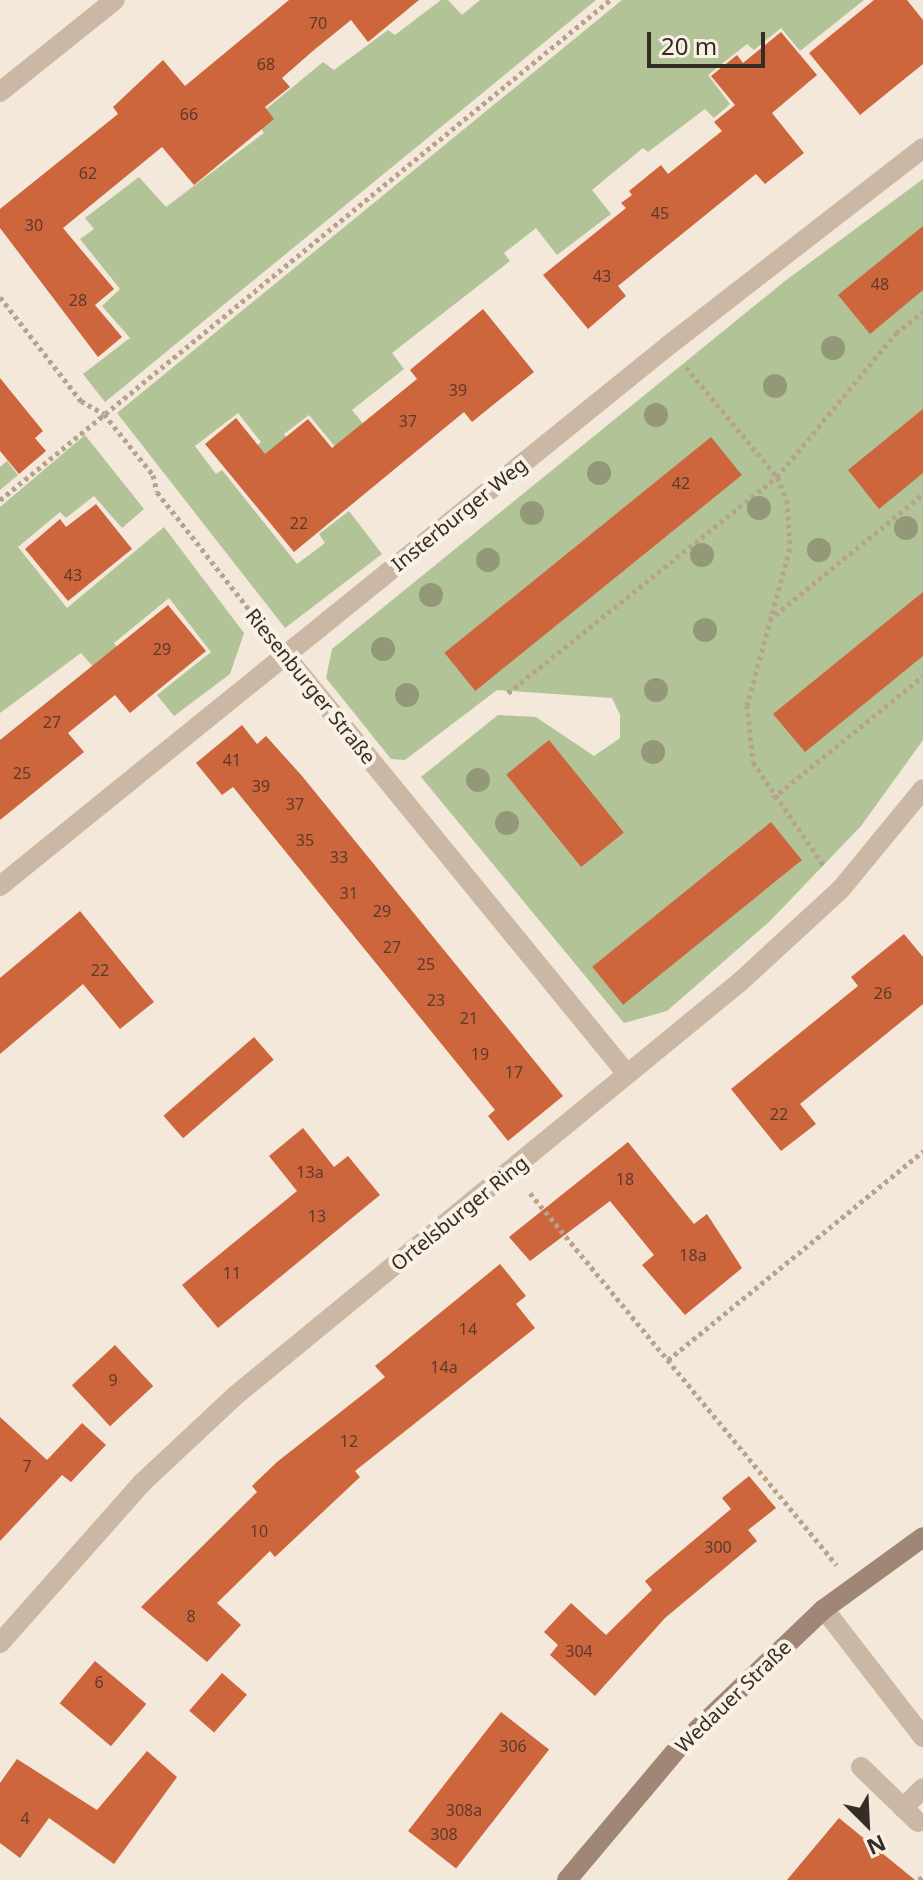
<!DOCTYPE html>
<html>
<head>
<meta charset="utf-8">
<style>
	body { margin:0 }
	#map { position:relative; width:923px; height:1880px; overflow:hidden; background:#f3e8d9; font-family:"Noto Sans",sans-serif }
	div>[style] { position:absolute }
	[style*='--x'] { left:calc(var(--x)*1px); top:calc(var(--y)*1px); width:calc(var(--w)*1px); rotate:calc(var(--a)*1deg) }
	.green>* { inset:0; background:#b2c398 }
	.building>* { inset:0; background:#cd663c; transform-origin:0 0 }
	.path>* { height:5px; margin-top:-2.5px; transform-origin:0; background:repeating-linear-gradient(90deg,#b7a28e 0 4px,transparent 0 8px) }
	.lane>* { height:20px; margin:-10px; padding:0 10px; transform-origin:10px; border-radius:10px; background:#cbb8a4 }
	.street>* { height:20px; margin:-10px; padding:0 10px; transform-origin:10px; border-radius:10px; background:#cbb8a4 }
	.secondary>* { height:20px; margin:-10px; padding:0 10px; transform-origin:10px; border-radius:10px; background:#9f8675 }
	.trees>* { width:24px; height:24px; margin:-12px; border-radius:50%; background:#929878 }
	span { translate:-50% -50%; white-space:nowrap; text-align:center; line-height:1.15; -webkit-text-stroke:8px #faf1e5; paint-order:stroke }
	.number-label { font-size:16px; color:#5c3a2c }
	.number-label span { -webkit-text-stroke-width:0 }
	.street-label { font-size:20px; color:#362c26 }
	.north { position:absolute; left:827px; top:1784px; width:80px; height:80px; -webkit-text-stroke:6px #faf1e5; paint-order:stroke; rotate:156deg; font-size:22px; font-weight:700; line-height:32px; text-align:center; color:#362c26 }
	.north::after { content:''; display:block; margin:auto; width:28px; height:36px; background:#362c26; clip-path:polygon(50% 0,100% 100%,50% 72%,0 100%) }
	.scale { position:absolute; left:647px; top:32px; width:118px; height:36px; box-sizing:border-box; border:4px solid #362c26; border-top:0; padding-left:10px; font-size:24px; line-height:28px; white-space:nowrap; color:#362c26; -webkit-text-stroke:6px #faf1e5; paint-order:stroke }
</style>
</head>
<body>
<div id="map">
	<div class="green">
		<div style="clip-path:polygon(441px 0,448px 0,462px 15px,480px 0,596px 0,105px 402px,83px 374px,130px 338px,102px 306px,120px 289px,80px 239px,94px 229px,85px 218px,139px 177px,166px 207px,264px 133px,254px 119px,323px 62px,334px 70px,388px 30px,395px 35px)"></div>
		<div style="clip-path:polygon(622px 0,864px 0,800px 51px,781px 28px,754px 50px,747px 44px,708px 75px,730px 104px,714px 118px,705px 109px,648px 152px,643px 148px,592px 190px,611px 214px,557px 255px,536px 228px,504px 253px,510px 261px,392px 353px,404px 369px,352px 410px,378px 442px,350px 465px,309px 415px,284px 434px,324px 486px,252px 450px,261px 442px,238px 413px,195px 446px,216px 474px,222px 470px,297px 564px,325px 543px,319px 534px,349px 511px,382px 554px,285px 628px,117px 413px)"></div>
		<div style="clip-path:polygon(923px 179px,923px 740px,861px 826px,769px 922px,667px 1011px,624px 1023px,421px 777px,498px 715px,536px 717px,594px 756px,620px 738px,620px 715px,612px 698px,497px 690px,405px 760px,391px 759px,326px 678px,332px 649px,785px 281px)"></div>
		<div style="clip-path:polygon(85px 435px,144px 509px,122px 528px,94px 496px,66px 518px,60px 512px,18px 547px,67px 608px,164px 527px,244px 633px,230px 674px,174px 716px,157px 695px,211px 652px,169px 598px,114px 643px,133px 670px,110px 686px,81px 653px,0 713px,0 507px)"></div>
		<div style="clip-path:polygon(7px 461px,18px 475px,0 490px,0 467px)"></div>
	</div>
	<div class="building">
		<div style="clip-path:polygon(289px 0,419px 0,368px 42px,351px 20px,314px 50px,282px 78px,290px 87px,265px 107px,274px 119px,194px 185px,162px 147px,63px 228px,114px 289px,95px 305px,122px 337px,98px 357px,0 228px,0 209px,118px 114px,113px 107px,163px 60px,185px 86px)"></div>
		<div style="clip-path:polygon(874px 0,907px 0,923px 20px,923px 64px,860px 115px,809px 53px)"></div>
		<div style="clip-path:polygon(781px 32px,817px 75px,772px 113px,804px 153px,765px 184px,756px 174px,650px 260px,618px 286px,626px 296px,588px 329px,543px 275px,626px 208px,621px 203px,632px 195px,629px 191px,661px 165px,668px 174px,722px 131px,714px 122px,735px 105px,711px 76px,737px 55px,743px 63px)"></div>
		<div style="clip-path:polygon(923px 226px,923px 290px,870px 334px,838px 295px)"></div>
		<div style="clip-path:polygon(483px 309px,534px 372px,472px 422px,464px 412px,294px 552px,205px 444px,236px 418px,265px 454px,308px 419px,332px 448px,417px 379px,410px 370px)"></div>
		<div style="clip-path:polygon(0 378px,43px 431px,35px 438px,46px 451px,19px 474px,0 451px)"></div>
		<div style="clip-path:polygon(923px 409px,923px 473px,879px 509px,848px 470px)"></div>
		<div style="left:711px;top:437px;width:49px;height:343px;rotate:51deg"></div>
		<div style="clip-path:polygon(96px 504px,132px 549px,68px 601px,25px 549px,60px 519px,66px 527px)"></div>
		<div style="clip-path:polygon(923px 592px,923px 656px,805px 752px,773px 714px)"></div>
		<div style="clip-path:polygon(168px 605px,206px 651px,130px 713px,115px 695px,68px 733px,84px 752px,0 820px,0 740px)"></div>
		<div style="clip-path:polygon(242px 725px,257px 744px,266px 736px,302px 776px,563px 1096px,508px 1141px,488px 1116px,495px 1110px,255px 814px,233px 787px,222px 795px,196px 763px)"></div>
		<div style="left:549px;top:740px;width:119px;height:55px;rotate:51deg"></div>
		<div style="left:771px;top:822px;width:49px;height:230px;rotate:51deg"></div>
		<div style="clip-path:polygon(80px 911px,154px 1002px,120px 1029px,83px 984px,0 1054px,0 978px)"></div>
		<div style="clip-path:polygon(904px 934px,923px 957px,923px 1004px,800px 1104px,816px 1124px,781px 1151px,731px 1089px,858px 986px,851px 977px)"></div>
		<div style="left:254px;top:1037px;width:30px;height:120px;rotate:49deg"></div>
		<div style="clip-path:polygon(303px 1128px,334px 1167px,348px 1156px,380px 1195px,218px 1328px,182px 1285px,297px 1191px,269px 1156px)"></div>
		<div style="clip-path:polygon(628px 1142px,694px 1224px,707px 1214px,742px 1268px,685px 1315px,642px 1265px,654px 1255px,610px 1201px,530px 1261px,509px 1237px)"></div>
		<div style="clip-path:polygon(500px 1264px,526px 1296px,516px 1304px,535px 1328px,355px 1471px,360px 1477px,275px 1557px,270px 1551px,217px 1603px,241px 1625px,207px 1662px,141px 1607px,257px 1492px,252px 1486px,277px 1462px,385px 1377px,375px 1366px)"></div>
		<div style="left:115px;top:1345px;width:56px;height:59px;rotate:47deg"></div>
		<div style="clip-path:polygon(0 1417px,47px 1460px,82px 1423px,106px 1445px,71px 1482px,62px 1475px,0 1541px)"></div>
		<div style="clip-path:polygon(749px 1476px,776px 1508px,748px 1530px,757px 1541px,665px 1618px,595px 1696px,550px 1655px,558px 1645px,544px 1632px,571px 1603px,606px 1635px,652px 1590px,645px 1581px,731px 1509px,722px 1498px)"></div>
		<div style="left:95px;top:1661px;width:67px;height:55px;rotate:40deg"></div>
		<div style="left:222px;top:1673px;width:33px;height:50px;rotate:41deg"></div>
		<div style="left:501px;top:1712px;width:61px;height:151px;rotate:38deg"></div>
		<div style="clip-path:polygon(147px 1751px,177px 1777px,114px 1864px,49px 1818px,20px 1858px,0 1843px,0 1783px,17px 1759px,97px 1810px)"></div>
		<div style="clip-path:polygon(839px 1818px,915px 1880px,787px 1880px)"></div>
	</div>
	<div class="path">
		<div style="--x:0;--y:297;--w:132;--a:52.1"></div>
		<div style="--x:81;--y:401;--w:26;--a:29"></div>
		<div style="--x:104;--y:414;--w:78;--a:51.2"></div>
		<div style="--x:153;--y:475;--w:17;--a:77"></div>
		<div style="--x:157;--y:492;--w:177;--a:51.9"></div>
		<div style="--x:686;--y:367;--w:143;--a:50.4"></div>
		<div style="--x:777;--y:477;--w:25;--a:67"></div>
		<div style="--x:787;--y:500;--w:48;--a:86.4"></div>
		<div style="--x:790;--y:548;--w:163;--a:105.3"></div>
		<div style="--x:747;--y:705;--w:57;--a:84"></div>
		<div style="--x:753;--y:762;--w:126;--a:55.7"></div>
		<div style="--x:0;--y:500;--w:789;--a:-39.34"></div>
		<div style="--x:769;--y:620;--w:199;--a:-39.3"></div>
		<div style="--x:508;--y:693;--w:345;--a:-38.8"></div>
		<div style="--x:777;--y:477;--w:187;--a:-50.4"></div>
		<div style="--x:896;--y:333;--w:34;--a:-38"></div>
		<div style="--x:773;--y:798;--w:193;--a:-39.1"></div>
		<div style="--x:530;--y:1193;--w:482;--a:50.5"></div>
		<div style="--x:668;--y:1360;--w:330;--a:-39.3"></div>
		<div style="--x:919;--y:1880;--w:6;--a:-45"></div>
	</div>
	<div class="lane">
		<div style="--x:861;--y:1767;--w:79;--a:44"></div>
		<div style="--x:903;--y:1808;--w:28;--a:-45"></div>
	</div>
	<div class="street">
		<div style="--x:0;--y:92;--w:147;--a:-38.7"></div>
		<div style="--x:284;--y:654;--w:542;--a:50.76"></div>
		<div style="--x:0;--y:886;--w:860;--a:-38.96"></div>
		<div style="--x:669;--y:345;--w:321;--a:-37.8"></div>
		<div style="--x:824;--y:1609;--w:162;--a:52.3"></div>
		<div style="--x:0;--y:1643;--w:215;--a:-48.4"></div>
		<div style="--x:143;--y:1482;--w:127;--a:-43.1"></div>
		<div style="--x:236;--y:1395;--w:653;--a:-39.34"></div>
		<div style="--x:741;--y:981;--w:136;--a:-42.6"></div>
		<div style="--x:841;--y:889;--w:129;--a:-50.6"></div>
	</div>
	<div class="secondary">
		<div style="--x:567;--y:1880;--w:174;--a:-49.9"></div>
		<div style="--x:679;--y:1747;--w:200;--a:-43.6"></div>
		<div style="--x:824;--y:1609;--w:122;--a:-36"></div>
	</div>
	<div class="trees">
		<div style="left:833px;top:348px"></div>
		<div style="left:775px;top:386px"></div>
		<div style="left:656px;top:415px"></div>
		<div style="left:599px;top:473px"></div>
		<div style="left:759px;top:508px"></div>
		<div style="left:532px;top:513px"></div>
		<div style="left:906px;top:528px"></div>
		<div style="left:819px;top:550px"></div>
		<div style="left:702px;top:555px"></div>
		<div style="left:488px;top:560px"></div>
		<div style="left:431px;top:595px"></div>
		<div style="left:705px;top:630px"></div>
		<div style="left:383px;top:649px"></div>
		<div style="left:656px;top:690px"></div>
		<div style="left:407px;top:695px"></div>
		<div style="left:653px;top:752px"></div>
		<div style="left:478px;top:780px"></div>
		<div style="left:507px;top:823px"></div>
	</div>
	<div class="number-label">
		<span style="left:318px;top:23px">70</span>
		<span style="left:266px;top:64px">68</span>
		<span style="left:189px;top:114px">66</span>
		<span style="left:88px;top:173px">62</span>
		<span style="left:660px;top:213px">45</span>
		<span style="left:34px;top:225px">30</span>
		<span style="left:602px;top:276px">43</span>
		<span style="left:880px;top:284px">48</span>
		<span style="left:78px;top:300px">28</span>
		<span style="left:458px;top:390px">39</span>
		<span style="left:408px;top:421px">37</span>
		<span style="left:681px;top:483px">42</span>
		<span style="left:299px;top:523px">22</span>
		<span style="left:73px;top:575px">43</span>
		<span style="left:162px;top:649px">29</span>
		<span style="left:52px;top:722px">27</span>
		<span style="left:232px;top:760px">41</span>
		<span style="left:22px;top:773px">25</span>
		<span style="left:261px;top:786px">39</span>
		<span style="left:295px;top:804px">37</span>
		<span style="left:305px;top:840px">35</span>
		<span style="left:339px;top:857px">33</span>
		<span style="left:349px;top:893px">31</span>
		<span style="left:382px;top:911px">29</span>
		<span style="left:392px;top:947px">27</span>
		<span style="left:426px;top:964px">25</span>
		<span style="left:100px;top:970px">22</span>
		<span style="left:883px;top:993px">26</span>
		<span style="left:436px;top:1000px">23</span>
		<span style="left:469px;top:1018px">21</span>
		<span style="left:480px;top:1054px">19</span>
		<span style="left:514px;top:1072px">17</span>
		<span style="left:779px;top:1114px">22</span>
		<span style="left:310px;top:1172px">13a</span>
		<span style="left:625px;top:1179px">18</span>
		<span style="left:317px;top:1216px">13</span>
		<span style="left:693px;top:1255px">18a</span>
		<span style="left:232px;top:1273px">11</span>
		<span style="left:468px;top:1329px">14</span>
		<span style="left:444px;top:1367px">14a</span>
		<span style="left:113px;top:1380px">9</span>
		<span style="left:349px;top:1441px">12</span>
		<span style="left:27px;top:1466px">7</span>
		<span style="left:259px;top:1531px">10</span>
		<span style="left:718px;top:1547px">300</span>
		<span style="left:191px;top:1616px">8</span>
		<span style="left:579px;top:1651px">304</span>
		<span style="left:99px;top:1682px">6</span>
		<span style="left:513px;top:1746px">306</span>
		<span style="left:464px;top:1810px">308a</span>
		<span style="left:25px;top:1818px">4</span>
		<span style="left:444px;top:1834px">308</span>
	</div>
	<div class="street-label">
		<span style="left:459px;top:514px;rotate:-39deg">Insterburger Weg</span>
		<span style="left:311px;top:686px;rotate:51deg">Riesenburger Straße</span>
		<span style="left:459px;top:1213px;rotate:-39deg">Ortelsburger Ring</span>
		<span style="left:733px;top:1696px;rotate:-44deg">Wedauer Straße</span>
	</div>
	<div class="north">N</div>
	<div class="scale">20 m</div>
</div>
</body>
</html>
